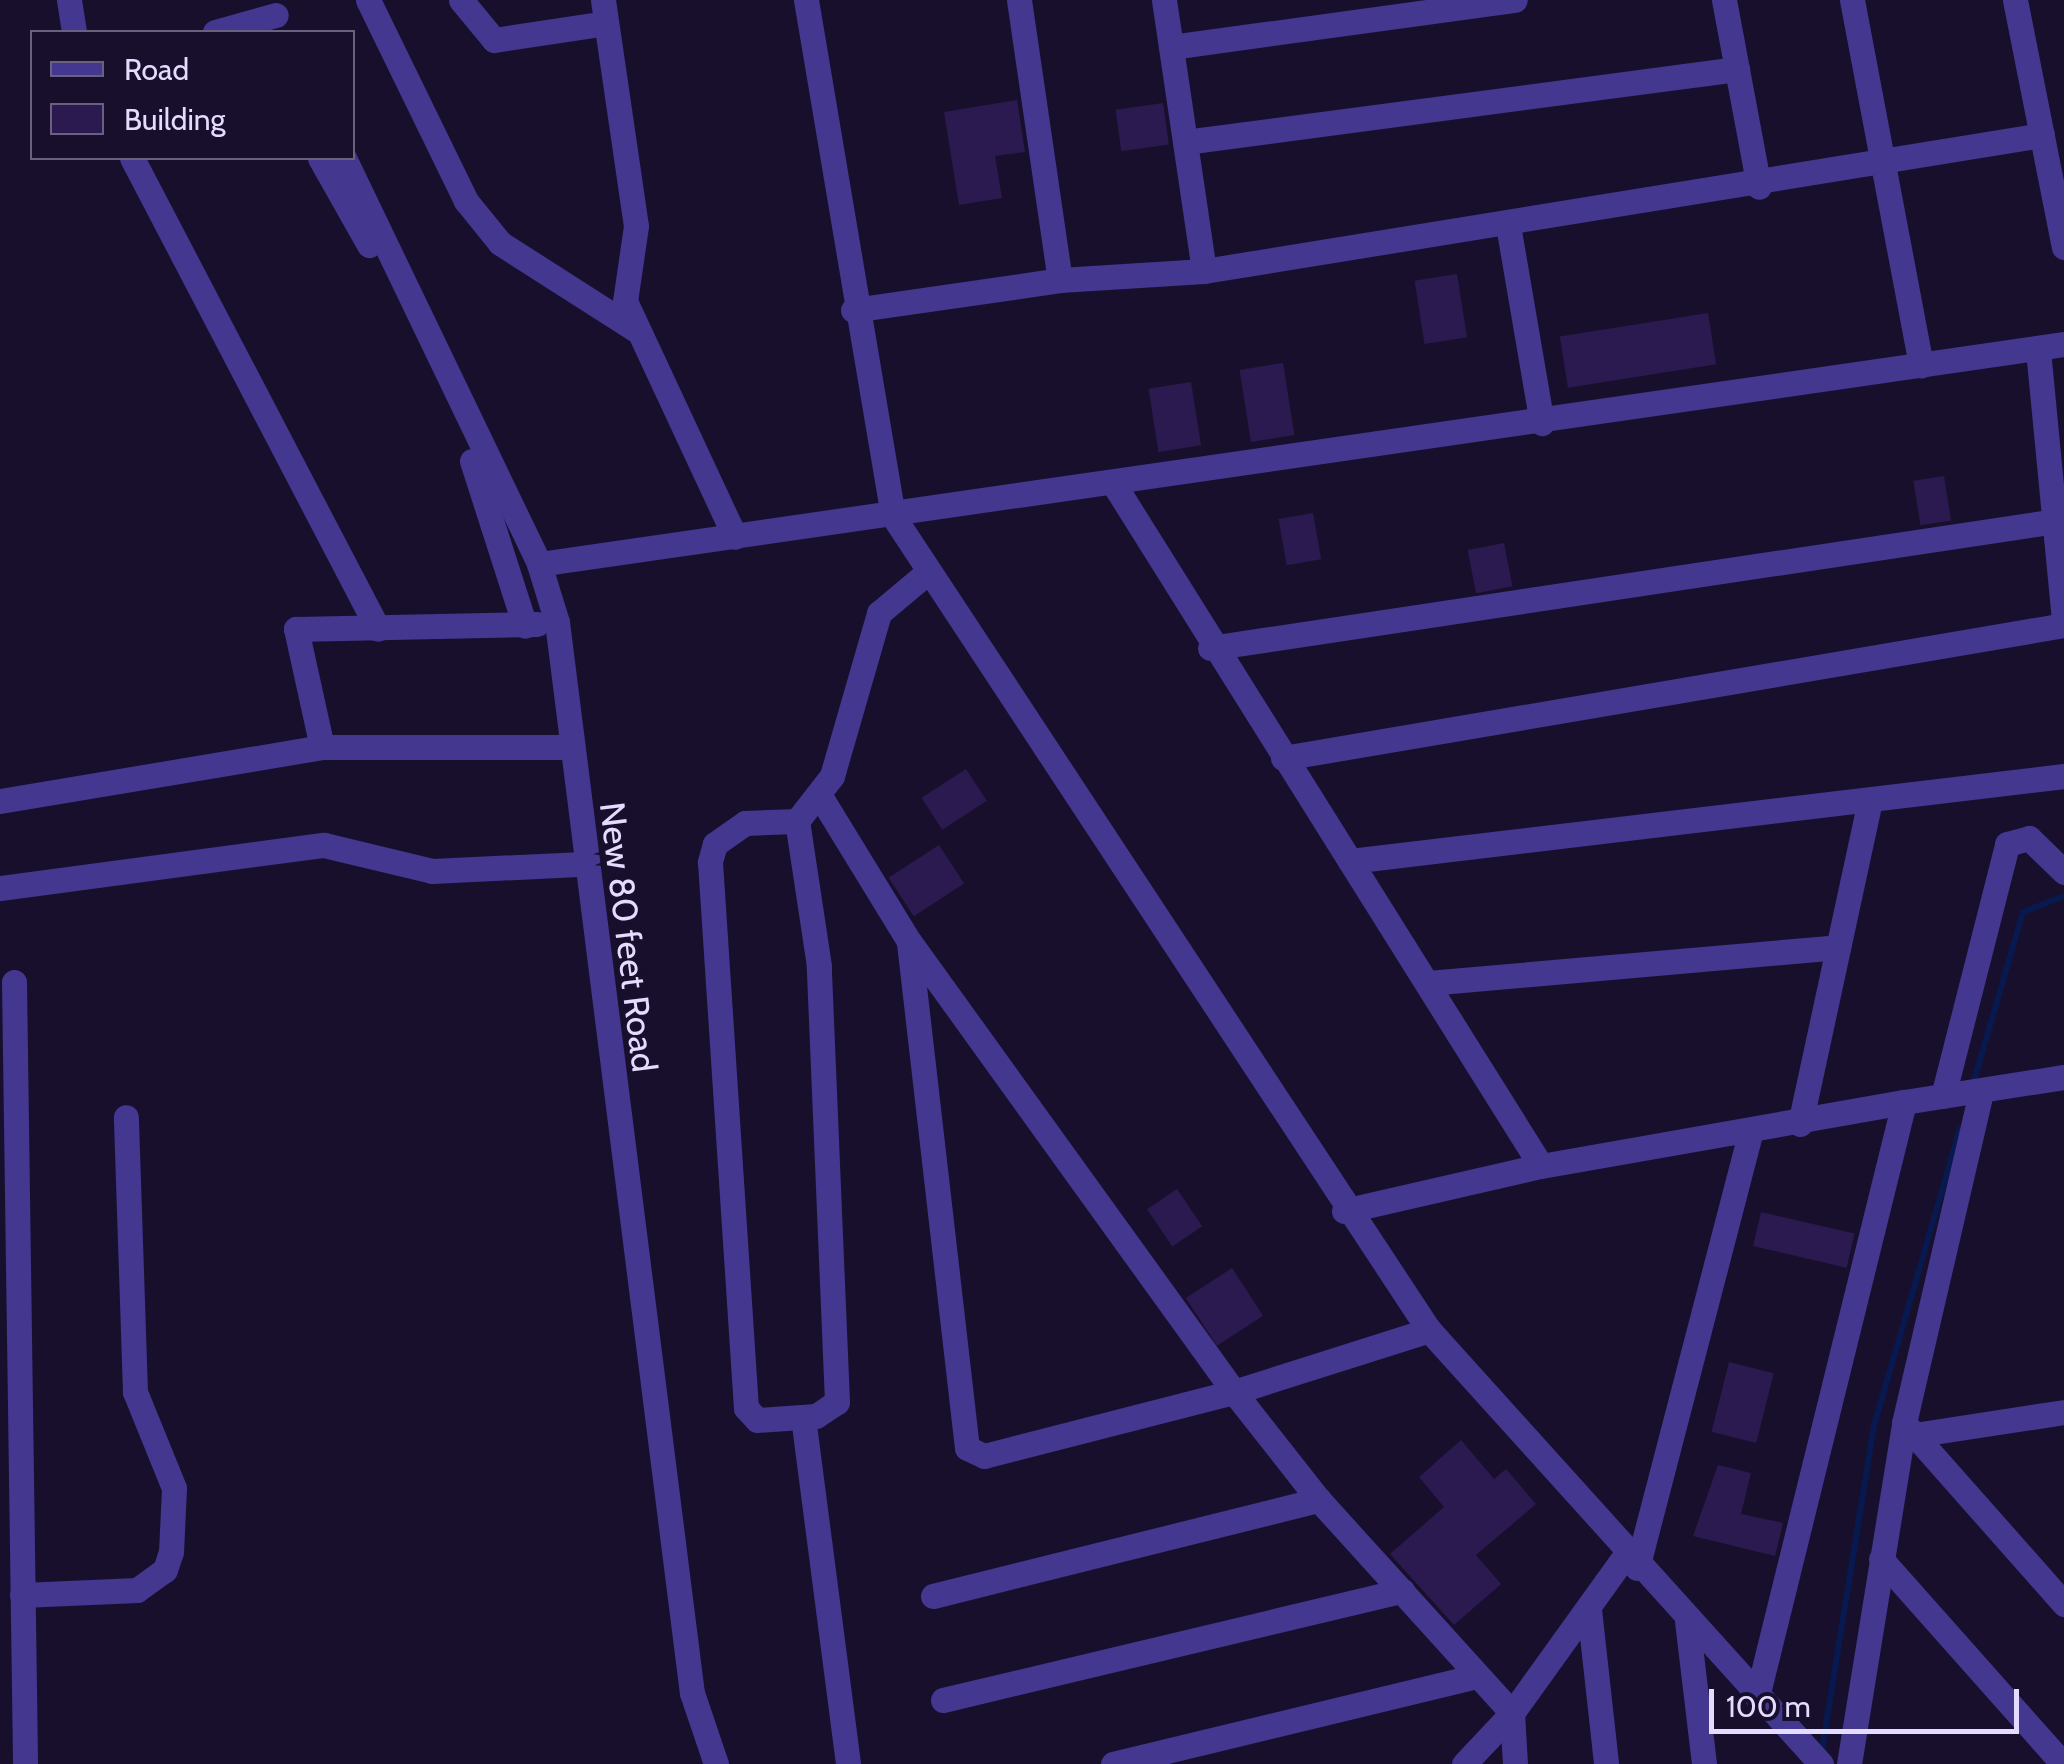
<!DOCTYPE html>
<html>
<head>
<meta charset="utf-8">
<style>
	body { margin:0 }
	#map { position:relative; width:2064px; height:1764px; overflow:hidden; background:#180f2d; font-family:Cabin,sans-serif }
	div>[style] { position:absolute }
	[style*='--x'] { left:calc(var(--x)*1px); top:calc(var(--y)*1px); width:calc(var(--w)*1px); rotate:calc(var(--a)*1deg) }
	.stream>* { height:6px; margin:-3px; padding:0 3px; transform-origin:3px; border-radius:3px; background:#07194f }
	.building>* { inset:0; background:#2b1a50; transform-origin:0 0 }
	.minor>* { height:25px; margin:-12.5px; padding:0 12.5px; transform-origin:12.5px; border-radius:12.5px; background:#44378f }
	.tertiary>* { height:25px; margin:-12.5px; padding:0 12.5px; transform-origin:12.5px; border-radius:12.5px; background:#44378f }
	span { translate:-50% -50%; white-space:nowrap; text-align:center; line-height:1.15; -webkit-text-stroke:8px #180f2d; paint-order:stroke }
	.street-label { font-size:35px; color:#e4dbff }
	.legend { position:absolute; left:30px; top:30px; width:325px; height:130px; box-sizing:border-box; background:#180f2d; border:2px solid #6a6181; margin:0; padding:12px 18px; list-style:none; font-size:30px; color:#e4dbff }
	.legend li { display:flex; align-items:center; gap:20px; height:50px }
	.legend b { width:50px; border:2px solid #6a6181 }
	.scale { position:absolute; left:1709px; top:1689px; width:310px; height:45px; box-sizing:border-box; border:5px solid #e4dbff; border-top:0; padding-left:12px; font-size:30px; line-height:35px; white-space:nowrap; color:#e4dbff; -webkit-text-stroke:8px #180f2d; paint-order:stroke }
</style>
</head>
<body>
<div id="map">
	<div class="stream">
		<div style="--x:1973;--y:1084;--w:179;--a:-73.8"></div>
		<div style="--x:2023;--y:912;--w:44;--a:-21.3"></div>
		<div style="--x:1821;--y:1756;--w:334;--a:-80.9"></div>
		<div style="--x:1874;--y:1426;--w:309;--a:-73.9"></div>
	</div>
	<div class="building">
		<div style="clip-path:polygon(1017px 100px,1025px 152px,995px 156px,1002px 198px,959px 205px,944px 112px)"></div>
		<div style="left:1163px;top:103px;width:42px;height:48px;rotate:82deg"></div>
		<div style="left:1457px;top:274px;width:64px;height:43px;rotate:81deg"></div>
		<div style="left:1708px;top:313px;width:52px;height:150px;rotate:81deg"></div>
		<div style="left:1283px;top:363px;width:73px;height:44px;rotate:81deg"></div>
		<div style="left:1191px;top:382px;width:64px;height:43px;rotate:81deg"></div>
		<div style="left:1944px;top:476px;width:45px;height:31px;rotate:81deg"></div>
		<div style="left:1313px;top:513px;width:47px;height:35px;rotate:80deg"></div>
		<div style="left:1504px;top:543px;width:44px;height:37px;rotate:79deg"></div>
		<div style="left:966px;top:769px;width:38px;height:53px;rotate:57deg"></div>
		<div style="left:939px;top:845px;width:46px;height:60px;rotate:57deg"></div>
		<div style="left:1177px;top:1189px;width:45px;height:36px;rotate:56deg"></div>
		<div style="left:1761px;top:1212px;width:96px;height:35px;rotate:13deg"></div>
		<div style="left:1232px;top:1268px;width:57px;height:55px;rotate:57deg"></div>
		<div style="left:1729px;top:1362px;width:46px;height:72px;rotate:14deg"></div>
		<div style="clip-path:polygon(1461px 1440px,1494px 1479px,1506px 1469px,1536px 1504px,1476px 1555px,1501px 1584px,1454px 1625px,1390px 1554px,1444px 1507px,1419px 1477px)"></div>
		<div style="clip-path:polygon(1718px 1465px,1751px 1473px,1741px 1514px,1783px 1523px,1775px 1556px,1693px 1536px)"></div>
	</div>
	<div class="minor">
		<div style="--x:69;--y:0;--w:32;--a:81"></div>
		<div style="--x:368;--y:0;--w:224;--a:64"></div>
		<div style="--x:466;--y:201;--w:54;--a:51"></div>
		<div style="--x:500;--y:243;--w:161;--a:32.6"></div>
		<div style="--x:461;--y:0;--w:52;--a:50.5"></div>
		<div style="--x:494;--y:40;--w:113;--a:-8.6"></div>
		<div style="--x:603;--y:0;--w:228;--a:81.7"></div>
		<div style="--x:636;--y:226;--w:76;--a:98.3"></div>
		<div style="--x:625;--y:301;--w:260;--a:65"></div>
		<div style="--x:1019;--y:0;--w:283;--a:81.7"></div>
		<div style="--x:1164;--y:0;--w:274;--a:81.6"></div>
		<div style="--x:1724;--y:0;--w:190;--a:79.4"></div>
		<div style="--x:1852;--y:0;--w:372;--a:79.3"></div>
		<div style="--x:2015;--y:0;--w:252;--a:78.8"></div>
		<div style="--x:215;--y:32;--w:63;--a:-15.6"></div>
		<div style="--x:1171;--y:47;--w:347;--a:-7.8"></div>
		<div style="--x:1185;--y:142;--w:557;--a:-7.53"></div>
		<div style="--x:132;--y:158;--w:531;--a:62.42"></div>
		<div style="--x:320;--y:158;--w:100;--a:60.6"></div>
		<div style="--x:344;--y:158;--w:450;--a:64.3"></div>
		<div style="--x:539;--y:564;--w:61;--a:72.8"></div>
		<div style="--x:557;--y:622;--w:1079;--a:82.82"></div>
		<div style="--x:692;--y:1693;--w:75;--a:71.3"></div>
		<div style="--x:1508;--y:225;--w:201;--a:80.3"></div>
		<div style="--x:853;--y:310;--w:209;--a:-8.2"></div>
		<div style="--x:1060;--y:280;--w:144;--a:-3.6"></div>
		<div style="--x:1204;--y:271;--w:849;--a:-9.22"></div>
		<div style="--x:2038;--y:350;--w:272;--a:84.5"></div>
		<div style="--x:472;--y:461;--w:173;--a:72.2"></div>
		<div style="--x:1115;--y:486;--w:802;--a:57.93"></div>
		<div style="--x:539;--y:564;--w:1541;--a:-8.21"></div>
		<div style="--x:1210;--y:648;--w:855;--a:-8.54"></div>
		<div style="--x:322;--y:747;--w:121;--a:-102.4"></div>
		<div style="--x:296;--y:629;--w:241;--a:-1.2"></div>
		<div style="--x:1283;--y:758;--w:792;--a:-9.66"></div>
		<div style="--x:820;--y:796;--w:170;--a:58.5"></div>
		<div style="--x:909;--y:941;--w:556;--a:54.22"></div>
		<div style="--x:1234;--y:1392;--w:137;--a:51.8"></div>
		<div style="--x:1319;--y:1500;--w:287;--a:47.8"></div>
		<div style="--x:1512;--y:1713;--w:51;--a:86.6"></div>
		<div style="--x:0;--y:801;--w:326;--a:-9.5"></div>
		<div style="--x:322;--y:747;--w:247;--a:0"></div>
		<div style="--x:797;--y:821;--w:52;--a:177.8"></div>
		<div style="--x:745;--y:823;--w:37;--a:145"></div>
		<div style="--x:715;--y:844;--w:19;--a:106"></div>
		<div style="--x:710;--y:862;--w:547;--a:86.23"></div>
		<div style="--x:746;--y:1408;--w:16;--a:47"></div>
		<div style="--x:757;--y:1420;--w:59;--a:-3.9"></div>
		<div style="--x:816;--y:1416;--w:25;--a:-34"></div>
		<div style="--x:837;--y:1402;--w:436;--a:-92.4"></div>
		<div style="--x:819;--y:966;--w:147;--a:-98.6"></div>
		<div style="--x:797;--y:821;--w:57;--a:-52.1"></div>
		<div style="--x:832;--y:776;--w:170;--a:-73.9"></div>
		<div style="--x:879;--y:613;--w:65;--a:-40"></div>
		<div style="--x:1350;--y:861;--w:719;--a:-6.79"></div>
		<div style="--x:0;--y:888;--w:327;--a:-7.6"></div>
		<div style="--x:324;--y:845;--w:111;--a:13.5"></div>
		<div style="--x:432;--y:871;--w:151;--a:-2.7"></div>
		<div style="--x:909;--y:943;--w:508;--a:83.45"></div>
		<div style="--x:967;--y:1448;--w:19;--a:25"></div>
		<div style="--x:984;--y:1456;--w:258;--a:-14.4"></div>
		<div style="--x:1234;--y:1392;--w:205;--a:-17.6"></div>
		<div style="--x:14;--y:982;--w:782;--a:89.19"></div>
		<div style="--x:1428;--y:983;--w:412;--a:-5"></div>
		<div style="--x:1943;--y:1096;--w:260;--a:-75.7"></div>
		<div style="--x:2007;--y:844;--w:23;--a:-15"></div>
		<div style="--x:2029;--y:838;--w:49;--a:44.2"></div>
		<div style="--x:1800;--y:1124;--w:332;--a:-77.8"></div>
		<div style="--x:1344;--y:1211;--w:202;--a:-12.9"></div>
		<div style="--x:1541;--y:1166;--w:369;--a:-10"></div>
		<div style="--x:803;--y:1417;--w:350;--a:82.6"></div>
		<div style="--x:1904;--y:1423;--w:242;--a:48.5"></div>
		<div style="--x:1914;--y:1435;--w:152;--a:-8.7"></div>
		<div style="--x:1881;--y:1559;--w:274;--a:48.4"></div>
		<div style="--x:1637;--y:1568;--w:448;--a:-75.4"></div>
		<div style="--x:22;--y:1595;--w:115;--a:-2.5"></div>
		<div style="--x:137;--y:1590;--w:34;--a:-36"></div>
		<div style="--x:165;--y:1570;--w:19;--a:-72"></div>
		<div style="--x:171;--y:1552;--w:64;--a:-87.3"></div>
		<div style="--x:174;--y:1488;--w:104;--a:-112.1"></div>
		<div style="--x:135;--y:1392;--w:275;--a:-91.9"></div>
		<div style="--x:933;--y:1596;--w:398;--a:-14"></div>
		<div style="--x:1589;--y:1609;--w:156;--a:83.7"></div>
		<div style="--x:1687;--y:1621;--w:144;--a:83.2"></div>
		<div style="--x:1757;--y:1697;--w:613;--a:-76.12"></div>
		<div style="--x:1904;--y:1102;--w:162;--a:-8.9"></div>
		<div style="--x:943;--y:1700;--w:472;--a:-13.4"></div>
		<div style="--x:1113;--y:1764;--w:375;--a:-13.6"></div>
		<div style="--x:1464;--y:1764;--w:70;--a:-46.7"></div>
		<div style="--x:1512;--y:1713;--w:193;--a:-54.3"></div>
		<div style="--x:1849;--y:1764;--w:345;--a:-80.8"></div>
		<div style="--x:1904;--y:1423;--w:341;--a:-76.9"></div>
	</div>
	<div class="tertiary">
		<div style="--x:806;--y:0;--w:523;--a:80.43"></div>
		<div style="--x:893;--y:516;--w:975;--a:56.64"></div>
		<div style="--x:1429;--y:1330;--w:585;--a:47.91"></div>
	</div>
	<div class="street-label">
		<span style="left:628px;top:937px;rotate:83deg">New 80 feet Road</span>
	</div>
	<ul class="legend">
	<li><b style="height:12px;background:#44378f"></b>Road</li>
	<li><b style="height:28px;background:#2b1a50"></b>Building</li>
	</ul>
	<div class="scale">100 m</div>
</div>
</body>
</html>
